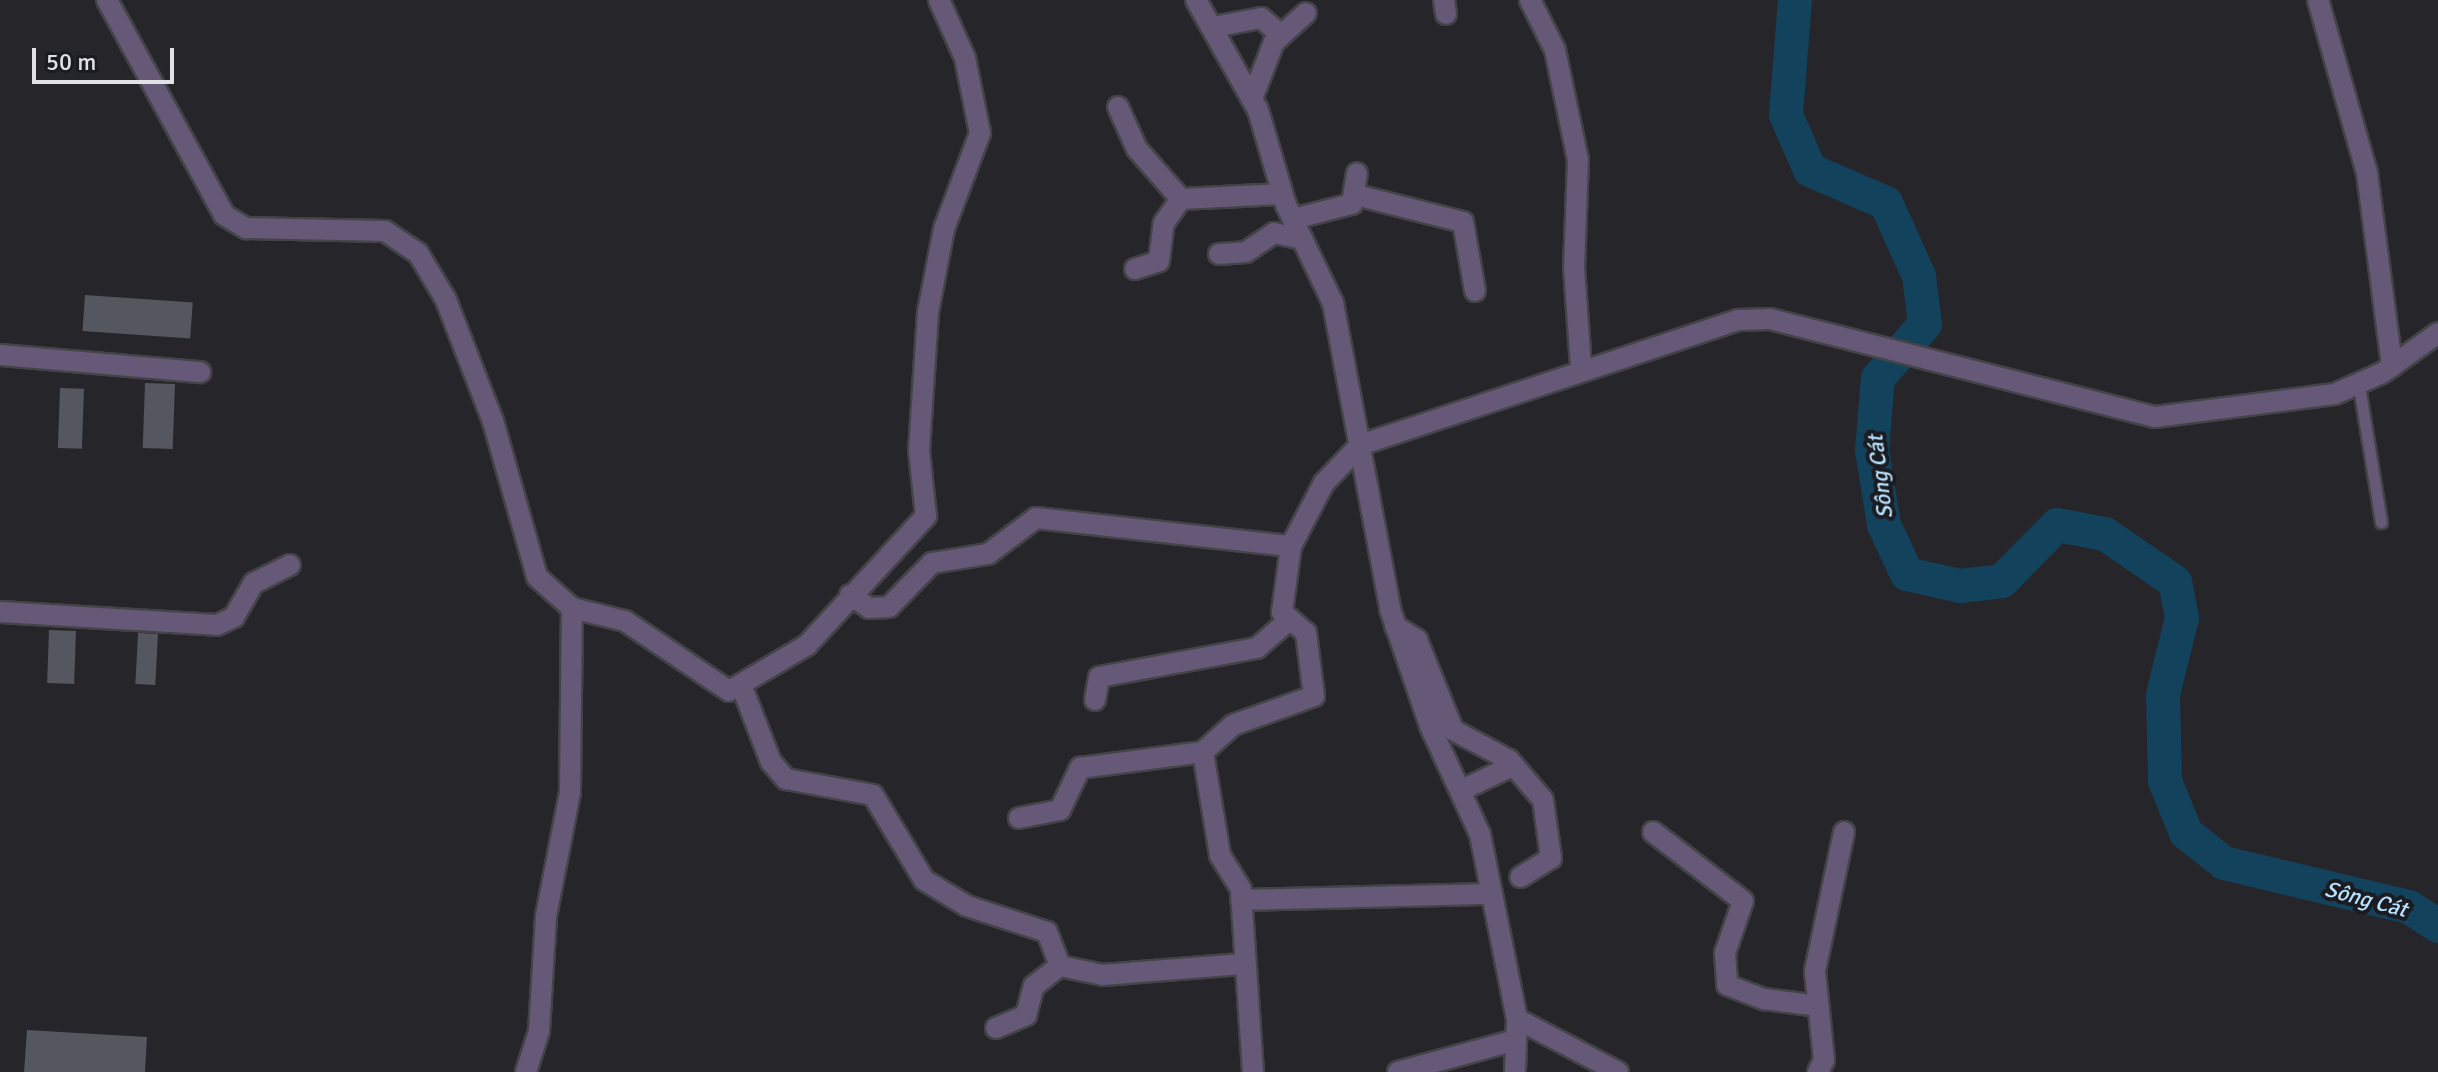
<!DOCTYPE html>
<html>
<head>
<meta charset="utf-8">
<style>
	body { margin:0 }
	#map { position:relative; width:2438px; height:1072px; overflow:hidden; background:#25252a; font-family:Signika,sans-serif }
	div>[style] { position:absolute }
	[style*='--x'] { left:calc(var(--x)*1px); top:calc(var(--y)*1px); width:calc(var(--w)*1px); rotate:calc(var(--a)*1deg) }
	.river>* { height:34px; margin:-17px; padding:0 17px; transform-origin:17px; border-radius:17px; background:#13425d }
	.building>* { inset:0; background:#54575d; transform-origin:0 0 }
	.roads { filter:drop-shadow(2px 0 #434348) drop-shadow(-2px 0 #434348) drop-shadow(0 2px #434348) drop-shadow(0 -2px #434348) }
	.lane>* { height:11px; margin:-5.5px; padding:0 5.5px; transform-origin:5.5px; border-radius:5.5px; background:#665978 }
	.street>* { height:20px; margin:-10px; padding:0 10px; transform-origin:10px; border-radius:10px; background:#665978 }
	span { translate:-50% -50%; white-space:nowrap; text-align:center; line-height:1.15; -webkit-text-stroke:8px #1b1c21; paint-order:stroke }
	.water-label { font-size:22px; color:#b9e2fe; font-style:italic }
	.scale { position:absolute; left:32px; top:48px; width:142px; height:36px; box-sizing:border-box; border:4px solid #e2e2e6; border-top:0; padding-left:10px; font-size:24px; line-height:28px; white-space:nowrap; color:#e2e2e6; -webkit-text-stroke:6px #1b1c21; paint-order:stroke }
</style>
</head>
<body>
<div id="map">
	<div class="river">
		<div style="--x:1795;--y:0;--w:115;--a:94.5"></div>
		<div style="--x:1786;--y:115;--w:60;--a:66.4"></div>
		<div style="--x:1810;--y:170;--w:83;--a:23.5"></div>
		<div style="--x:1886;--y:203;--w:80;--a:65.7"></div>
		<div style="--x:1919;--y:276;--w:48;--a:82.9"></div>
		<div style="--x:1925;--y:324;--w:72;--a:131"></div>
		<div style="--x:1878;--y:378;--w:72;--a:94.8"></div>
		<div style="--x:1872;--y:450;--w:76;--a:80.9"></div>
		<div style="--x:1884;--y:525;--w:54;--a:64.9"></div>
		<div style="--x:1907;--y:574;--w:54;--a:12.8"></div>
		<div style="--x:1960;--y:586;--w:42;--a:-6.8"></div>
		<div style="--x:2002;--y:581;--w:78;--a:-45.5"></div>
		<div style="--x:2057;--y:525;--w:49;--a:10.6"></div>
		<div style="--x:2105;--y:534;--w:85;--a:34.4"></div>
		<div style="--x:2175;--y:582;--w:37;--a:79"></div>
		<div style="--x:2182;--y:618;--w:79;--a:103.9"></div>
		<div style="--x:2163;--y:695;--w:86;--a:88.7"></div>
		<div style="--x:2165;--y:781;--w:56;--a:68"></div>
		<div style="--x:2186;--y:833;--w:48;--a:38.3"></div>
		<div style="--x:2224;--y:863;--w:190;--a:13.4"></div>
		<div style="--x:2409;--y:907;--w:35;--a:33"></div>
	</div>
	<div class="building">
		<div style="left:85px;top:295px;width:108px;height:36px;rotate:4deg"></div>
		<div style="left:145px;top:383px;width:30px;height:65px;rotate:2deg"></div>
		<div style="left:60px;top:388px;width:24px;height:60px;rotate:2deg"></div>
		<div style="left:49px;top:630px;width:27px;height:53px;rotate:2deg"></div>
		<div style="left:138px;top:633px;width:20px;height:51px;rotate:3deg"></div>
		<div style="clip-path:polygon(27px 1030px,147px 1037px,145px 1072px,24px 1072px)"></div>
	</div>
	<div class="roads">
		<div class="lane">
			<div style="--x:2359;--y:386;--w:138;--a:80.8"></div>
		</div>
		<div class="street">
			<div style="--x:107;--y:0;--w:245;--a:61.4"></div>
			<div style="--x:224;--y:215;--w:26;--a:31"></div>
			<div style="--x:246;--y:228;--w:139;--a:1.2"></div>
			<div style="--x:385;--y:231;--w:40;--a:34"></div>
			<div style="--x:418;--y:253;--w:55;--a:59.2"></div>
			<div style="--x:446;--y:300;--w:130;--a:68.8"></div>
			<div style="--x:493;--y:421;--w:162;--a:74.2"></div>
			<div style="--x:537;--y:577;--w:47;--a:41.5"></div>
			<div style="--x:572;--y:608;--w:55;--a:13.8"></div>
			<div style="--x:625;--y:621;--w:125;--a:33.9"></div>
			<div style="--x:729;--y:691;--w:91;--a:-30.5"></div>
			<div style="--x:807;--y:645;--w:176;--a:-47.3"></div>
			<div style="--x:926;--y:516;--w:65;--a:-96.1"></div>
			<div style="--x:919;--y:451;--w:139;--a:-86.3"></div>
			<div style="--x:928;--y:312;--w:85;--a:-79.1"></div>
			<div style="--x:944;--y:229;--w:103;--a:-69.4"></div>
			<div style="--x:980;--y:133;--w:76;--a:-101.3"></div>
			<div style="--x:965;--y:58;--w:64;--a:-114.1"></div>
			<div style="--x:1196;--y:0;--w:126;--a:60.6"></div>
			<div style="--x:1258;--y:110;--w:99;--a:73.6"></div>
			<div style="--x:1286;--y:205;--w:109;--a:64.4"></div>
			<div style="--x:1333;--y:303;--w:311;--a:79.4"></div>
			<div style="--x:1390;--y:609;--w:124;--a:71.1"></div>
			<div style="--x:1430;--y:726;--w:119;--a:65.2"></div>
			<div style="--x:1480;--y:834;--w:189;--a:78.7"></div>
			<div style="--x:1517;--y:1019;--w:53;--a:92.2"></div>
			<div style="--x:1444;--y:0;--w:14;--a:82"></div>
			<div style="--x:1530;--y:0;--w:56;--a:63.4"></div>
			<div style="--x:1555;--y:50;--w:112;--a:78.2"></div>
			<div style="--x:1578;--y:160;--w:107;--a:92.1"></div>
			<div style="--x:1574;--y:267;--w:101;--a:86"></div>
			<div style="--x:2318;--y:0;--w:180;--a:74.2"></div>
			<div style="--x:2367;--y:173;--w:195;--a:82.6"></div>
			<div style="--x:1213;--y:27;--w:49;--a:-10.6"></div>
			<div style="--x:1261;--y:18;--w:25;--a:40"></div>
			<div style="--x:1252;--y:99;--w:61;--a:-68.9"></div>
			<div style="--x:1274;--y:42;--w:43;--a:-42.2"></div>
			<div style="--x:1118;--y:107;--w:46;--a:65.7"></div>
			<div style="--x:1137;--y:149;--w:67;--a:48.7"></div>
			<div style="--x:1356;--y:195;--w:110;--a:14.2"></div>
			<div style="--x:1463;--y:222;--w:70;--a:80.1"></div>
			<div style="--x:1293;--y:219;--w:61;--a:-14.3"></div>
			<div style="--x:1352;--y:204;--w:31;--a:-81"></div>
			<div style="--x:1219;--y:254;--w:27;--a:-4"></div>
			<div style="--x:1246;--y:252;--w:34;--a:-34"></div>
			<div style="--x:1274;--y:233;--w:29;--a:12"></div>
			<div style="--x:1135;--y:269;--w:25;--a:-18"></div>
			<div style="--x:1159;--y:261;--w:38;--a:-83"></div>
			<div style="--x:1164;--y:223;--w:29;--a:-55"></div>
			<div style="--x:1181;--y:199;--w:101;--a:-2.8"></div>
			<div style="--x:0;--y:355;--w:201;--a:4.9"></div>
			<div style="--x:850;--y:595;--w:23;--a:34"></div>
			<div style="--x:869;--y:608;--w:20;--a:-3"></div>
			<div style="--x:889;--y:607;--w:62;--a:-45.7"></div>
			<div style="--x:932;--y:563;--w:57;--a:-9.1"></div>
			<div style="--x:988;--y:554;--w:60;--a:-36.9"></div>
			<div style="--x:1036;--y:518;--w:257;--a:6.3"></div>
			<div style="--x:1291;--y:546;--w:71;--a:-62.4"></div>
			<div style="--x:1324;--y:483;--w:52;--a:-46.5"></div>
			<div style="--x:1360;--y:445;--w:399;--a:-18.3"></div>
			<div style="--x:1739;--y:320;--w:31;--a:-2"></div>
			<div style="--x:1770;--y:319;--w:397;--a:14.3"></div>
			<div style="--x:2155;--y:417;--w:181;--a:-7.3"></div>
			<div style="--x:2335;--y:394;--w:51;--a:-24.1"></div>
			<div style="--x:2382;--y:373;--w:69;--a:-35.5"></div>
			<div style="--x:0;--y:612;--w:217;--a:3.4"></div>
			<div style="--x:217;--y:625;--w:19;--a:-25"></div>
			<div style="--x:234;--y:617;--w:39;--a:-60"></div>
			<div style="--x:254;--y:583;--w:40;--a:-26.6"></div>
			<div style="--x:1395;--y:626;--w:26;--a:32"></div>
			<div style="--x:1417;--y:640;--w:97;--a:68.2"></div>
			<div style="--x:1453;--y:730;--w:64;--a:28.2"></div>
			<div style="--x:1509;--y:760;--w:52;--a:49.6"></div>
			<div style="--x:1543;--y:800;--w:59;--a:82.1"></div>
			<div style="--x:1551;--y:858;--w:36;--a:148"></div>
			<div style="--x:742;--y:687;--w:80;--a:68.9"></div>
			<div style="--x:771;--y:762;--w:23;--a:49"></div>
			<div style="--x:786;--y:779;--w:88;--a:10.4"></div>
			<div style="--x:873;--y:795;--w:99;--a:59"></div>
			<div style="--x:924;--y:880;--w:50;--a:31.2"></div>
			<div style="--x:967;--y:906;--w:84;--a:18"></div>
			<div style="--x:1047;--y:932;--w:36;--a:69"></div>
			<div style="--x:1095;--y:700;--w:23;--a:-80"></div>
			<div style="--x:1099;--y:677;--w:161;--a:-10.4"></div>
			<div style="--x:1257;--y:648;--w:43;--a:-41.2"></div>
			<div style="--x:1464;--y:789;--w:55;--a:-25.6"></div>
			<div style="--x:1019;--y:818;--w:42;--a:-11"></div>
			<div style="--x:1060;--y:810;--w:47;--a:-64.5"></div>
			<div style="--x:1080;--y:768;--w:124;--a:-7.4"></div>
			<div style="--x:1653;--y:832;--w:113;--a:37.5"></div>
			<div style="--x:1743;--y:901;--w:55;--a:109.1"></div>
			<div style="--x:1725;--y:953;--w:32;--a:86"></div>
			<div style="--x:1727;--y:985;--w:40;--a:21"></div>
			<div style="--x:1764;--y:999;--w:55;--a:7.3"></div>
			<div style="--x:1241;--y:900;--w:251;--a:-1.4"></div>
			<div style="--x:1517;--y:1019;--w:114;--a:27.7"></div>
			<div style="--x:996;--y:1028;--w:33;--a:-23"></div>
			<div style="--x:1026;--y:1015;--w:30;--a:-75"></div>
			<div style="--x:1034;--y:986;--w:33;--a:-38"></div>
			<div style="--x:1060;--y:966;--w:44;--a:11.8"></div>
			<div style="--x:1103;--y:975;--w:139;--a:-4.5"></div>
			<div style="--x:526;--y:1072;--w:43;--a:-72.4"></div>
			<div style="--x:539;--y:1031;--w:115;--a:-86.5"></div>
			<div style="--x:546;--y:916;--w:126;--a:-79"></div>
			<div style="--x:570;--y:792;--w:184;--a:-89.4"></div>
			<div style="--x:1253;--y:1072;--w:183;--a:-93.8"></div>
			<div style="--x:1241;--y:889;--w:40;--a:-122"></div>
			<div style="--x:1220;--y:855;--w:104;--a:-99.4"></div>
			<div style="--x:1203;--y:752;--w:40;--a:-42"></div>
			<div style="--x:1233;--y:725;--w:86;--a:-19.7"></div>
			<div style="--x:1314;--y:696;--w:64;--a:-97.2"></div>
			<div style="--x:1306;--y:633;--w:32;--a:-139"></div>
			<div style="--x:1282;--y:612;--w:67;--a:-82.2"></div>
			<div style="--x:1398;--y:1072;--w:122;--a:-15.2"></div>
			<div style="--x:1818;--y:1072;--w:13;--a:-63"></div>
			<div style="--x:1824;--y:1060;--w:89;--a:-95.8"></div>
			<div style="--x:1815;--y:971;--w:142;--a:-78.2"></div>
		</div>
	</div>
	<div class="water-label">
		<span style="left:1880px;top:477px;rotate:-97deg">Sông Cát</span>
		<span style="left:2366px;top:899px;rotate:15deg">Sông Cát</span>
	</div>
	<div class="scale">50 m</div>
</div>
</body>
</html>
